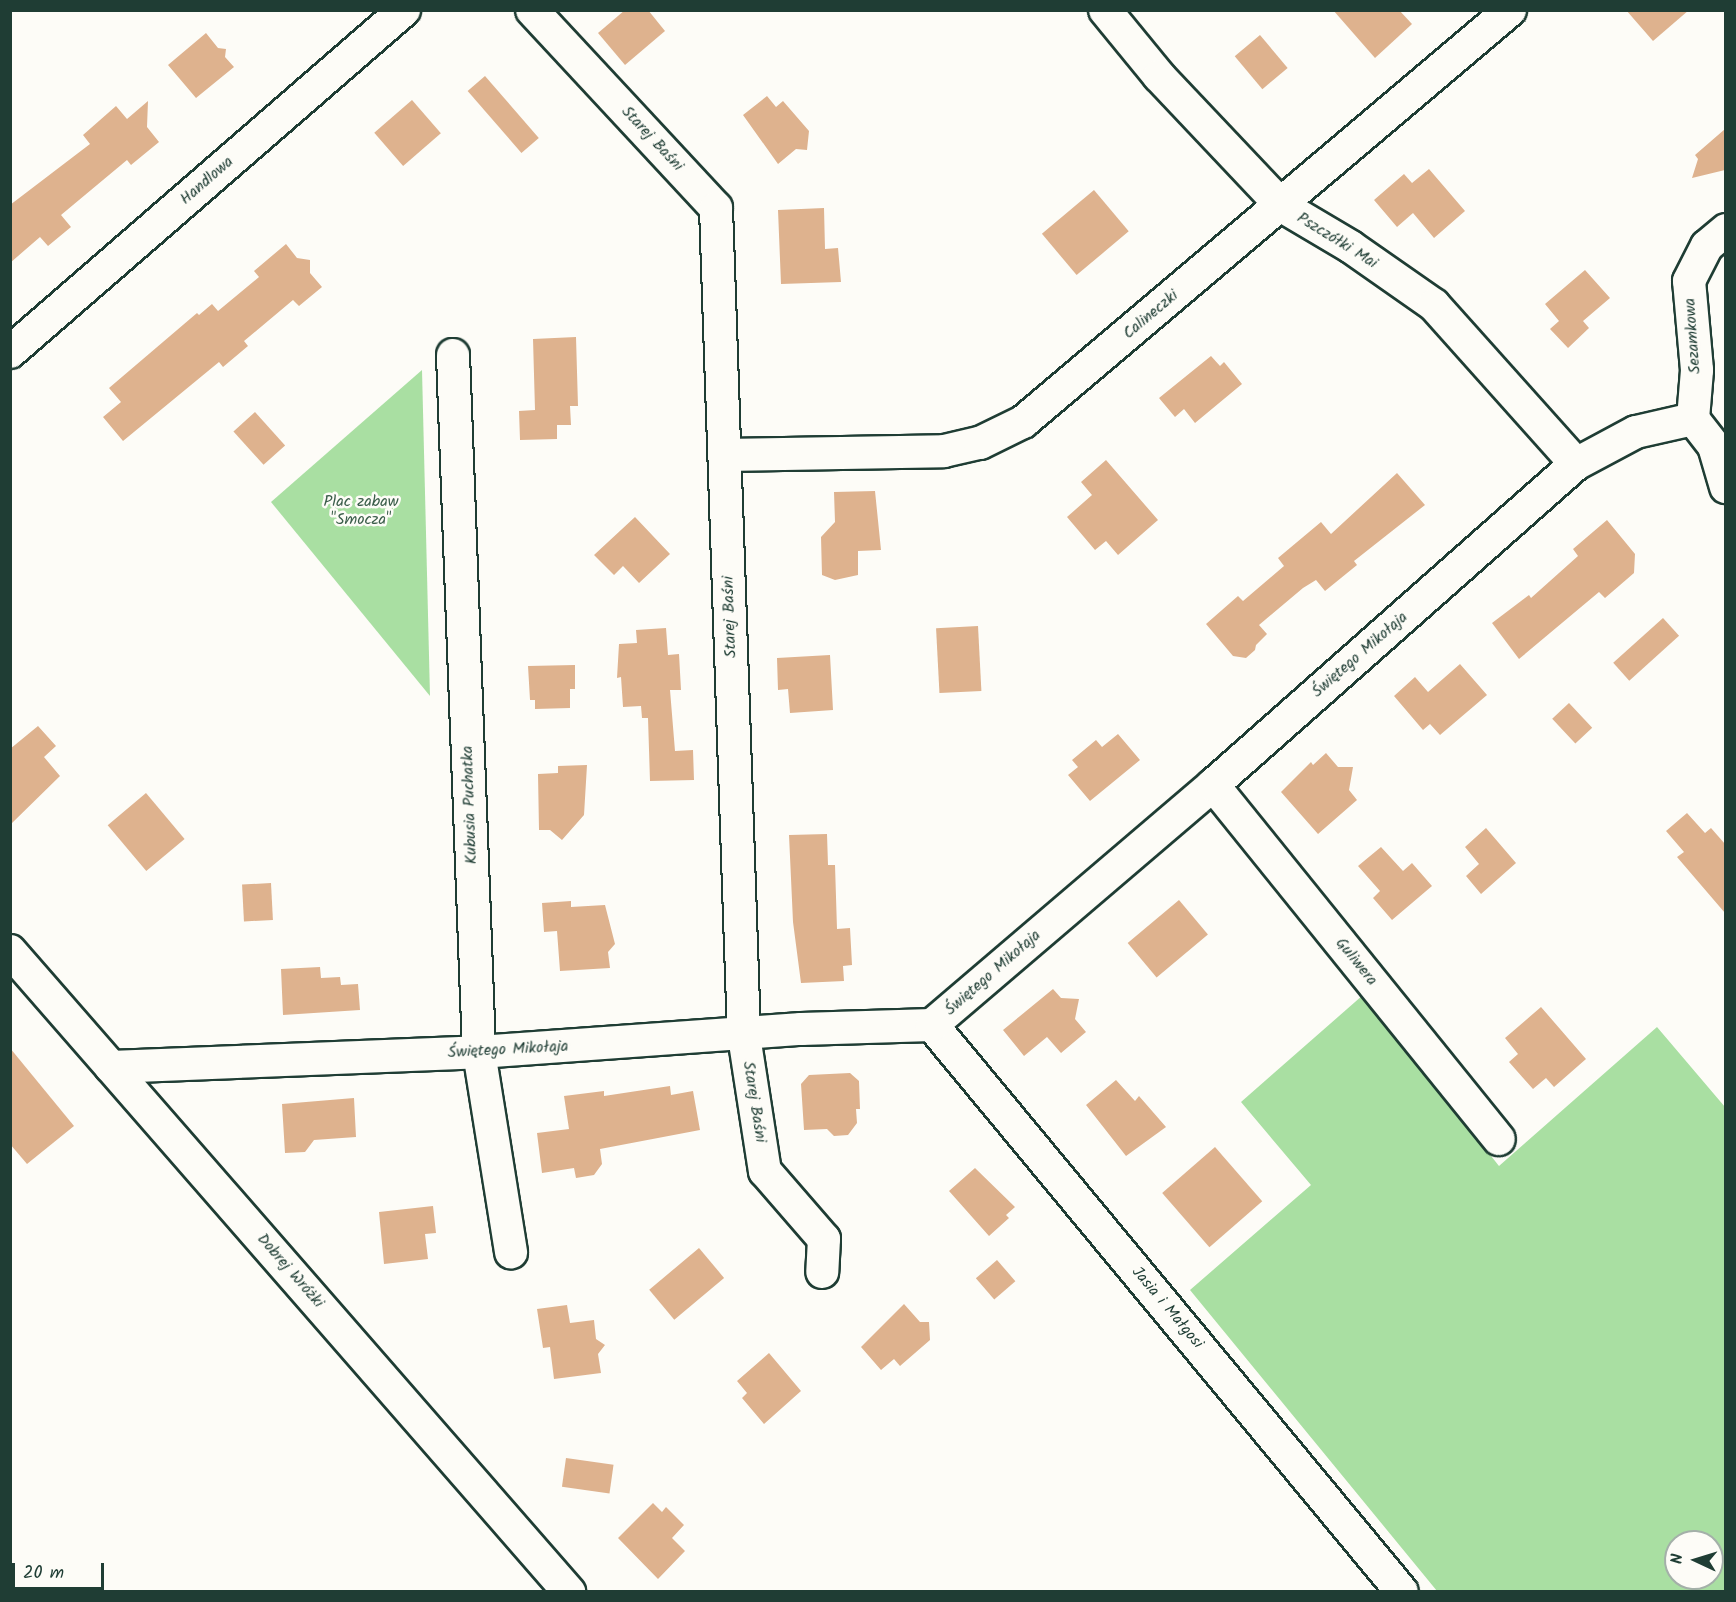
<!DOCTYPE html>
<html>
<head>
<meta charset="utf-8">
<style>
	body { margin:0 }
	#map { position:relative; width:1736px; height:1602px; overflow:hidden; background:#fdfcf7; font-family:Kalam,sans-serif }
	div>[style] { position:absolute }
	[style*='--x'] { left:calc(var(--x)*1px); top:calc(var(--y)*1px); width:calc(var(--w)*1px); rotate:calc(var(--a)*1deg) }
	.green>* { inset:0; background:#a9dfa2 }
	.building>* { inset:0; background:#deb28e; transform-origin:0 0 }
	.roads { filter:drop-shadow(2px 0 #1f3d34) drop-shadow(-2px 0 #1f3d34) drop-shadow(0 2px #1f3d34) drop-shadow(0 -2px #1f3d34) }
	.street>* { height:32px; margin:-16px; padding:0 16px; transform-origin:16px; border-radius:16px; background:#fdfcf7 }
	span { translate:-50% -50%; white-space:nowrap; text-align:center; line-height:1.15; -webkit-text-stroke:5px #fdfcf7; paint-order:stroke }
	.street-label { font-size:16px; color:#1f3d34 }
	.park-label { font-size:16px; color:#3b5d4a }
	.frame { position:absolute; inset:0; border:12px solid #1f3d34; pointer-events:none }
	.north { position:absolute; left:1664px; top:1530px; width:60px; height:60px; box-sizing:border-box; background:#fdfcf7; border:2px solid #a4b0a9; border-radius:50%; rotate:274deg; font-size:16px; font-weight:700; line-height:24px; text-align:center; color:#1f3d34 }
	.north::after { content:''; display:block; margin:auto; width:21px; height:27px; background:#1f3d34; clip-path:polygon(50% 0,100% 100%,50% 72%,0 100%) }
	.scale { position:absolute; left:12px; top:1563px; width:92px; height:27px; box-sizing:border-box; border:3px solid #1f3d34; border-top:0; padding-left:8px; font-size:18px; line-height:21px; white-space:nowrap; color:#1f3d34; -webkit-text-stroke:4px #fdfcf7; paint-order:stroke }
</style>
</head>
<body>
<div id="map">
	<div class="green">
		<div style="clip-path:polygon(422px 370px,430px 696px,271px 502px)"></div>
		<div style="clip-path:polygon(evenodd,1363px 995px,1499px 1166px,1657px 1027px,1725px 1107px,1725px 1591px,1437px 1591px,1190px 1290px,1311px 1185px,1241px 1102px,1363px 995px,1676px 1542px,1712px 1542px,1712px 1578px,1676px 1578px,1676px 1542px)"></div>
	</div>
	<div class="building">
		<div style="clip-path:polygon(625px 10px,648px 10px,665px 31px,625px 65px,598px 33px)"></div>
		<div style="clip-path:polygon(1333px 10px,1399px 10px,1412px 24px,1375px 58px)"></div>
		<div style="clip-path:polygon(1626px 10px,1689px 10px,1653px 41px)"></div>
		<div style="clip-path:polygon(206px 33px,218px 48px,226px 49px,225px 57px,234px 67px,196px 98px,168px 65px)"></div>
		<div style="left:1260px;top:35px;width:43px;height:33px;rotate:50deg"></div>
		<div style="left:485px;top:76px;width:82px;height:23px;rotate:49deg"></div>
		<div style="clip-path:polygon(767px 96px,776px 107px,783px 101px,809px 131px,807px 150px,796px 149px,778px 164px,743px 115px)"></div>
		<div style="left:412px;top:100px;width:44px;height:50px;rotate:49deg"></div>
		<div style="clip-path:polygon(148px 101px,147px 127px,159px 142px,131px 165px,127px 160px,61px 215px,71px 227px,48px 246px,40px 237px,10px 263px,10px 205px,90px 144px,83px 135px,116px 106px,127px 119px)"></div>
		<div style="clip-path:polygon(1725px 129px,1725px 170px,1692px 178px,1698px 159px,1695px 155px)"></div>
		<div style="clip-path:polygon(1429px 169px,1465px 211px,1434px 238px,1413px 213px,1397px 227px,1374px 200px,1404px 174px,1412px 183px)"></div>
		<div style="left:1094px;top:190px;width:54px;height:68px;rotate:50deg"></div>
		<div style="clip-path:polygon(824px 208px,825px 249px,838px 248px,841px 282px,781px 284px,778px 210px)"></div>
		<div style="clip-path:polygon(286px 244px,297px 258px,310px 260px,310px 273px,322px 287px,299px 306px,293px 300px,244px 341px,248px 346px,223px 367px,219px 362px,123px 441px,103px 417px,121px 402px,109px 388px,197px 313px,199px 315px,212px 304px,218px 311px,259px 277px,254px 271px)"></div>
		<div style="clip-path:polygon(1585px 270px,1610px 298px,1583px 321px,1589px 328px,1568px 348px,1550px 329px,1559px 321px,1545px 304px)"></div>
		<div style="clip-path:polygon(576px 337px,578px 406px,570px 406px,571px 425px,557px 425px,557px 439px,520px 440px,519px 411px,535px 410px,533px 339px)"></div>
		<div style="clip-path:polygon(1211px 356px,1220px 366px,1224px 362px,1242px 384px,1195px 423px,1184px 409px,1175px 417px,1159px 398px)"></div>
		<div style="left:255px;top:412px;width:45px;height:29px;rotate:48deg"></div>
		<div style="clip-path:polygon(1106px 460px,1158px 520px,1118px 555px,1106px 541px,1095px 550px,1067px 517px,1092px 495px,1081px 482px)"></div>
		<div style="clip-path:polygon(1397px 473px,1425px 505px,1354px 561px,1357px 565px,1325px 591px,1316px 580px,1303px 588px,1259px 625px,1267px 634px,1256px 645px,1255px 650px,1246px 658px,1233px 656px,1206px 624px,1238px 596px,1243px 601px,1284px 566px,1278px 558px,1321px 522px,1331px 534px)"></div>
		<div style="clip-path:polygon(875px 491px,881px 550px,858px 551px,858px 575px,835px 580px,822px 575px,821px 537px,835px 522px,834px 492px)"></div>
		<div style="clip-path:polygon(635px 517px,670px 554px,639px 583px,623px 566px,614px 575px,594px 555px)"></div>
		<div style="clip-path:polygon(1607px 520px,1635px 554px,1634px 573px,1605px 598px,1599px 592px,1519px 659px,1492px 623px,1529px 595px,1531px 598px,1578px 556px,1573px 549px)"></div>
		<div style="left:1663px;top:618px;width:24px;height:67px;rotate:48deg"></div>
		<div style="left:978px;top:626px;width:65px;height:42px;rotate:87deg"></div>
		<div style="clip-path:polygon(666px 628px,668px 655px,679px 654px,681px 690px,670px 690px,675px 751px,693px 750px,694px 780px,650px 781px,648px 718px,642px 718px,641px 706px,623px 707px,621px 677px,617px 678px,619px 644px,637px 643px,636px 630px)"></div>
		<div style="clip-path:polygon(830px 655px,833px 710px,790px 713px,788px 689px,778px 690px,777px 658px)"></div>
		<div style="clip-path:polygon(1460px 664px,1487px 695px,1440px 735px,1430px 724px,1423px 730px,1394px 696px,1415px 677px,1428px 692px)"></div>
		<div style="clip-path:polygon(575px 665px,575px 689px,570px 689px,570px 708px,535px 709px,535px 700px,530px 700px,528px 666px)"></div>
		<div style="left:1569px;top:703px;width:34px;height:23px;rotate:47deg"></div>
		<div style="clip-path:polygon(38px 726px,56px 746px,44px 757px,60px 776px,10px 825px,10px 749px)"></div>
		<div style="clip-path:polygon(1118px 734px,1140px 760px,1090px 801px,1068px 775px,1078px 767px,1072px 760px,1096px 740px,1102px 747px)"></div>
		<div style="clip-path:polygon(1326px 753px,1338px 767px,1353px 767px,1349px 790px,1357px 800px,1318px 834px,1281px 792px,1311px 762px,1313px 765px)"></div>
		<div style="clip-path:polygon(587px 765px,584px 815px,562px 840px,550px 830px,539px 830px,538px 774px,558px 773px,558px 766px)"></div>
		<div style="left:146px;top:793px;width:60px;height:50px;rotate:50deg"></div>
		<div style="clip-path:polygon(1687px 813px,1705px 833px,1711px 828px,1725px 844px,1725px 913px,1677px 857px,1684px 852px,1666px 831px)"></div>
		<div style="clip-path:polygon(1486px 828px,1516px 863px,1481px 894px,1466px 876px,1479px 864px,1465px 847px)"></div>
		<div style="clip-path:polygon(827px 834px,828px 865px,835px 865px,837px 929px,850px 928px,852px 965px,843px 966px,844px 981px,801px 983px,793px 922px,789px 835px)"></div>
		<div style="clip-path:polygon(1381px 847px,1403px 871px,1412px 863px,1432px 886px,1392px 920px,1373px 898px,1380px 891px,1358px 866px)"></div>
		<div style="left:271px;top:883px;width:37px;height:29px;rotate:87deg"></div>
		<div style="left:1179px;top:900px;width:45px;height:67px;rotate:50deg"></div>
		<div style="clip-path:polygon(571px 901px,571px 907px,605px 905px,615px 944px,608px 952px,610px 968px,560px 971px,557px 931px,544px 932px,542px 903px)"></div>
		<div style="clip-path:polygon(320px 967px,321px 978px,340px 977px,341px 985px,358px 984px,360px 1010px,283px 1015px,281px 969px)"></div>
		<div style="clip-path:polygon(1053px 989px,1061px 998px,1079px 999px,1075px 1019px,1086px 1032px,1061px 1053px,1047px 1037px,1024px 1056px,1003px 1030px)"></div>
		<div style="clip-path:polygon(1541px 1007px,1586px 1059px,1554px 1087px,1546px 1078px,1533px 1089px,1509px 1062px,1518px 1054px,1505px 1038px)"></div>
		<div style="clip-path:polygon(10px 1048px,74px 1126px,27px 1164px,10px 1144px)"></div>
		<div style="clip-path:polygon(850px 1073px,859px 1081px,860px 1109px,856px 1109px,857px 1123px,848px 1135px,834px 1136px,827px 1129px,804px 1130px,801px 1084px,809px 1075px)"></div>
		<div style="clip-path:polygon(1116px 1080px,1135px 1101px,1139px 1096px,1166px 1127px,1126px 1156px,1086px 1105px)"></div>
		<div style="clip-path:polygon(670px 1086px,671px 1095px,693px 1091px,700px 1130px,600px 1149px,602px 1164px,594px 1175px,576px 1178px,574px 1168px,542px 1173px,537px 1133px,569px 1129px,564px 1096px,604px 1091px,604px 1096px)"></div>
		<div style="clip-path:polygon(354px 1098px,356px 1137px,314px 1140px,305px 1152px,285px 1153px,282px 1104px)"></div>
		<div style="left:1215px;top:1147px;width:72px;height:70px;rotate:49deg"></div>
		<div style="clip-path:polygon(975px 1168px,1015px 1207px,1006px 1215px,1009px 1218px,989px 1236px,949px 1191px)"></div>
		<div style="clip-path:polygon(433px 1206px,436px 1233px,425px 1234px,428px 1259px,384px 1264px,379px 1212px)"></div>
		<div style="left:699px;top:1248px;width:39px;height:65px;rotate:50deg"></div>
		<div style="left:997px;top:1260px;width:28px;height:28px;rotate:49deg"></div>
		<div style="clip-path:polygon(904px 1304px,920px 1322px,929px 1322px,930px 1340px,900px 1366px,894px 1359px,881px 1370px,861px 1347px)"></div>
		<div style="clip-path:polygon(567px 1305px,570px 1323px,594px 1320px,596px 1339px,605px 1345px,598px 1354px,601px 1373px,554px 1379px,550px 1347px,543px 1348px,537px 1309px)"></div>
		<div style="clip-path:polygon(769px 1353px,801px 1391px,764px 1424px,742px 1398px,747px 1393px,737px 1381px)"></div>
		<div style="left:566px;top:1458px;width:48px;height:29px;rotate:8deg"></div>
		<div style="clip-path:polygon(653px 1503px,662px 1512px,666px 1507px,684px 1525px,672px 1538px,685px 1551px,658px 1579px,618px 1538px)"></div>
	</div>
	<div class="roads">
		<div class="street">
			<div style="--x:532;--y:10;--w:270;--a:47.1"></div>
			<div style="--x:716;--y:208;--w:828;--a:88.06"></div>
			<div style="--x:744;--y:1036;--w:137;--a:81.2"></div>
			<div style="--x:765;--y:1171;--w:90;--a:49.1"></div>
			<div style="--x:824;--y:1239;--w:33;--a:93"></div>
			<div style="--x:1105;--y:10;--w:85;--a:50.7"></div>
			<div style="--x:1159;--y:76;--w:179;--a:46.6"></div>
			<div style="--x:1282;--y:206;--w:80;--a:30.7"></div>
			<div style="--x:1351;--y:247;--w:101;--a:34.9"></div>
			<div style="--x:1434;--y:305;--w:213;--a:48.2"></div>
			<div style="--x:10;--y:352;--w:522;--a:-40.96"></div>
			<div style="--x:453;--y:355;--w:697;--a:87.86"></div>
			<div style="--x:479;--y:1052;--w:203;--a:80.9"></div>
			<div style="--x:1693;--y:419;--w:49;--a:-85.3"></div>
			<div style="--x:1697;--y:370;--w:89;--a:-95.1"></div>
			<div style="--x:1689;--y:281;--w:39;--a:-63"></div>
			<div style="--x:1707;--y:246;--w:25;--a:-40"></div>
			<div style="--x:1693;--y:419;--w:34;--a:52"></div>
			<div style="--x:1714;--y:446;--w:43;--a:73.7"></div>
			<div style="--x:725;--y:455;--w:219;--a:-1"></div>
			<div style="--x:944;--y:451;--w:37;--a:-13"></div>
			<div style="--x:980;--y:443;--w:48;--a:-26"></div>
			<div style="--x:1023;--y:422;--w:638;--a:-40.23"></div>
			<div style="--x:1213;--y:785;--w:455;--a:51.1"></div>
			<div style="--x:10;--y:951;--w:851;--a:48.91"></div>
			<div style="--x:932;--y:1025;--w:736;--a:50.34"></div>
			<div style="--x:111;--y:1067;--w:368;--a:-2.3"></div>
			<div style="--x:479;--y:1052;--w:323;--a:-4.1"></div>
			<div style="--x:801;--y:1029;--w:131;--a:-1.7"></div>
			<div style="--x:932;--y:1025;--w:370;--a:-40.5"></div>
			<div style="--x:1213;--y:785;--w:485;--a:-41.5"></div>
			<div style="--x:1576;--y:464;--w:68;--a:-28.1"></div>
			<div style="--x:1636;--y:432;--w:58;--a:-12.8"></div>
		</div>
	</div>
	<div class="street-label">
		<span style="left:652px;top:139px;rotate:47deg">Starej Baśni</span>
		<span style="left:207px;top:181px;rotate:-41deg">Handlowa</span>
		<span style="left:1337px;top:241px;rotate:32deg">Pszczółki Mai</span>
		<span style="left:1151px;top:315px;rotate:-40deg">Calineczki</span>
		<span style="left:1693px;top:336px;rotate:-94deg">Sezamkowa</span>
		<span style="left:730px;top:617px;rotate:-92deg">Starej Baśni</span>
		<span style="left:1360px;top:655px;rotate:-41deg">Świętego Mikołaja</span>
		<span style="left:470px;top:805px;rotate:-92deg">Kubusia Puchatka</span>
		<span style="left:1356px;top:962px;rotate:51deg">Guliwera</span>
		<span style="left:993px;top:973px;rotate:-41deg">Świętego Mikołaja</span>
		<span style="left:508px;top:1050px;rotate:-3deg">Świętego Mikołaja</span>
		<span style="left:754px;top:1102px;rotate:81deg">Starej Baśni</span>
		<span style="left:290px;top:1271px;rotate:49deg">Dobrej Wróżki</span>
		<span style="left:1167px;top:1308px;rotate:50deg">Jasia i Małgosi</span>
	</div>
	<div class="park-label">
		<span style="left:361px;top:511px">Plac zabaw<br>"Smocza"</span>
	</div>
	<div class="frame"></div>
	<div class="north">N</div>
	<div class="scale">20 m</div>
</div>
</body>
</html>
